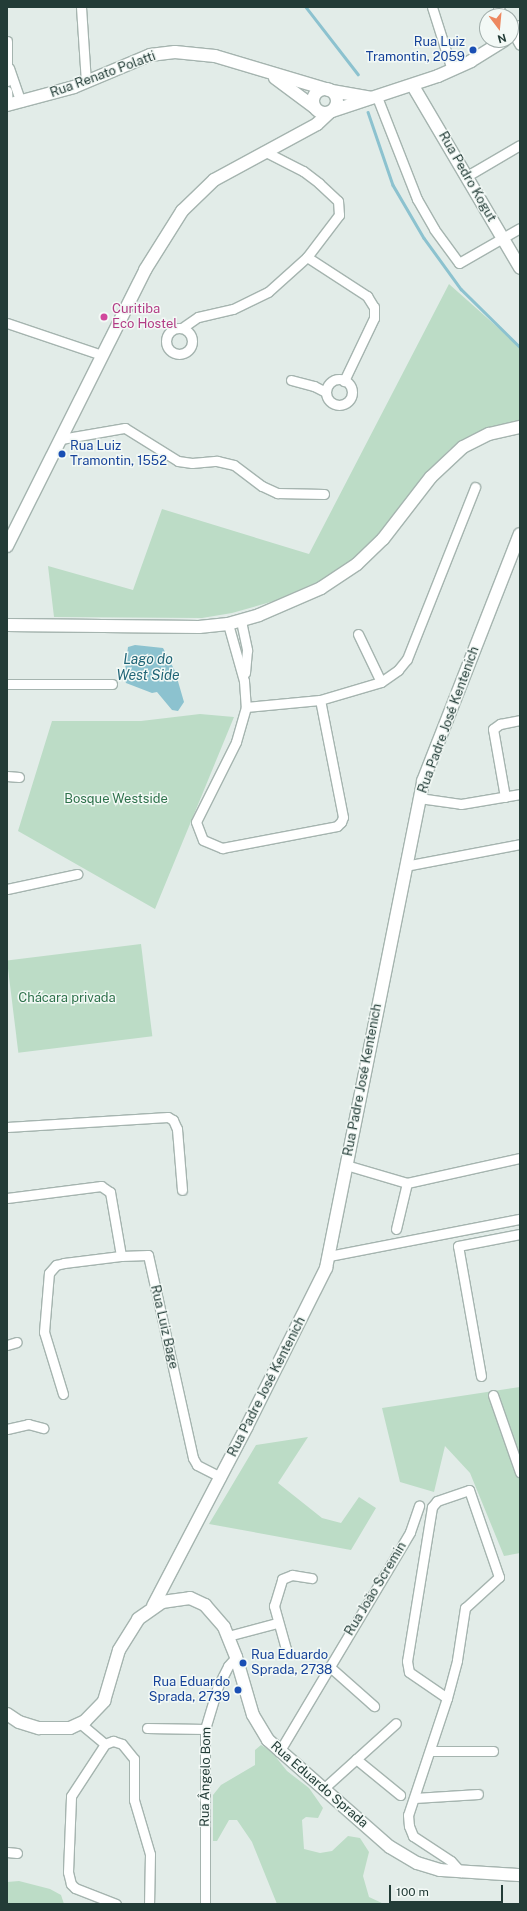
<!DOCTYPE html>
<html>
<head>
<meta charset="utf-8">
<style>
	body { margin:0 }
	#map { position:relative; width:527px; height:1911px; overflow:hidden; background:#e2ece8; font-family:"Public Sans",sans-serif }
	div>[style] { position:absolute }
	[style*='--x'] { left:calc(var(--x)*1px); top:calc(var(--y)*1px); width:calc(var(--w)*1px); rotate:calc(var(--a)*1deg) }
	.green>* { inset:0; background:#bcdcc6; transform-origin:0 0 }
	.water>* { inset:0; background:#8cc2cf }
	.stream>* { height:2.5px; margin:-1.25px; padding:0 1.25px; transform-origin:1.25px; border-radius:1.25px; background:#8cc2cf }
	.roads { filter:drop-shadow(1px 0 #a5b4af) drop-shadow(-1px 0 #a5b4af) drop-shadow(0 1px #a5b4af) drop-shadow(0 -1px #a5b4af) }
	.street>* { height:9px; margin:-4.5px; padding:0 4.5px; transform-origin:4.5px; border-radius:4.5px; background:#fff }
	.street>.ring { margin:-4.5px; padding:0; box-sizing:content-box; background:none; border:9px solid #fff; border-radius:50% }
	.secondary>* { height:12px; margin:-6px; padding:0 6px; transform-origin:6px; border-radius:6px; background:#fff }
	.secondary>.ring { margin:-6px; padding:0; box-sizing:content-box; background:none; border:12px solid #fff; border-radius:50% }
	.dots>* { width:11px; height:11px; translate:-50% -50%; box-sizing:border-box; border:2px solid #f3f9f6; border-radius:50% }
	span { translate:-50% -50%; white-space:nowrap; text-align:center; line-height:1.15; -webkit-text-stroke:3px #f3f9f6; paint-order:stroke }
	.transit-label { font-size:13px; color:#164399 }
	.right { translate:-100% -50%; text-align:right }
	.left { translate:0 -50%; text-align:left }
	.street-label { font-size:13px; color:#233c37 }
	.hotel-label { font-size:13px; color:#b23c85 }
	.park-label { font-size:13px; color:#2e724b }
	.water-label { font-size:14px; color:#1f6476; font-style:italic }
	.frame { position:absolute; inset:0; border:8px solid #233c37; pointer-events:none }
	.north { position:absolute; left:479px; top:8px; width:40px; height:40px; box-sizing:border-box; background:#f3f9f6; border:1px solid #a0adaa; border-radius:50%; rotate:164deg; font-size:11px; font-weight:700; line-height:16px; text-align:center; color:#233c37 }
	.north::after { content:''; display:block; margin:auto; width:14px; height:18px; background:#ed8860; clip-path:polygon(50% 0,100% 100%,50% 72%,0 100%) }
	.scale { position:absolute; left:389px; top:1885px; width:114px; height:18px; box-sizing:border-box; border:2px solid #233c37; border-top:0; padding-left:5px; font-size:12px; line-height:14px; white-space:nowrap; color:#233c37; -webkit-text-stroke:3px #f3f9f6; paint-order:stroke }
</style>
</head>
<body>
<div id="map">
	<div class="green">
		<div style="clip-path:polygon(449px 284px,520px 347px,520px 422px,504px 424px,475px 435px,450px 449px,436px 463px,385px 530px,358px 556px,324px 579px,274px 601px,232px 613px,202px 618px,54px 617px,48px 566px,133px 590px,162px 509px,309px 554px)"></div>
		<div style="clip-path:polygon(200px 714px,234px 717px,155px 909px,18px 831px,52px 721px,141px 721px)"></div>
		<div style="left:141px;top:944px;width:93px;height:135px;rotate:83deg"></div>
		<div style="clip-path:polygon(520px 1387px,520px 1553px,504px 1556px,470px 1473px,445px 1446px,434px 1492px,400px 1482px,382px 1408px)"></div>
		<div style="clip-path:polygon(308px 1437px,278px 1483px,322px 1518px,341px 1523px,359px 1497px,376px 1508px,351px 1550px,209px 1524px,256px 1445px)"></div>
		<div style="clip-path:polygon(261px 1745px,271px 1751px,287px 1771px,309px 1788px,323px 1808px,318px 1818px,306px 1817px,302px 1820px,304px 1849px,320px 1853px,332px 1851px,348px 1836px,360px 1838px,369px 1852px,363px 1876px,369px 1897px,384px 1904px,277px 1904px,252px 1842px,237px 1820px,229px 1820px,217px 1841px,213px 1841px,213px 1795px,221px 1785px,255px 1765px,255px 1750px)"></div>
		<div style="clip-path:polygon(19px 1881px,50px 1889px,61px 1895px,64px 1904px,7px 1904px,7px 1882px)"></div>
	</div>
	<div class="water">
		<div style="clip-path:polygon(135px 645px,163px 648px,175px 671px,184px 702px,178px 711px,172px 710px,157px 692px,152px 693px,126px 683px,124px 677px,128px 647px)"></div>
	</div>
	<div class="stream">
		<div style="--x:306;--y:7;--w:85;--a:52.2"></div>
		<div style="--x:368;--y:112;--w:77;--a:71.1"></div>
		<div style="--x:393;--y:185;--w:61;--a:59.7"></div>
		<div style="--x:424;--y:238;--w:63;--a:54"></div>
		<div style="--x:461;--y:289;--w:83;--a:44.5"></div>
	</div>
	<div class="roads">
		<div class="street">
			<div style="--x:81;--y:7;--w:75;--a:86.2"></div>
			<div style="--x:432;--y:7;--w:66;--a:72.4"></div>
			<div style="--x:498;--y:7;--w:10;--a:61"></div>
			<div style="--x:511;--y:29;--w:18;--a:61"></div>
			<div style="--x:7;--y:41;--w:40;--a:90"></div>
			<div style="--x:9;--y:68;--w:36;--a:71"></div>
			<div style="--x:7;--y:91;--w:13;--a:86"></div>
			<div style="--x:377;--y:97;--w:110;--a:68.6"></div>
			<div style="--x:417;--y:199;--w:34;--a:60"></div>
			<div style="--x:434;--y:229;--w:42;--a:53.7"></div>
			<div style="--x:459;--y:263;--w:70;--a:-29.8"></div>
			<div style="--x:467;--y:176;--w:61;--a:-30.3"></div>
			<div style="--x:307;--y:257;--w:72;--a:33"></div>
			<div style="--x:367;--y:296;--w:13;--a:58"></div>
			<div style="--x:374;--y:307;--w:11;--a:90"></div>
			<div style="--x:374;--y:318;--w:70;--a:115.5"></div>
			<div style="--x:7;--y:323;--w:100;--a:18.6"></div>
			<div style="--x:182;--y:328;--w:19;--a:-35"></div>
			<div style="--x:198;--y:317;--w:36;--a:-13"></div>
			<div style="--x:233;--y:309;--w:39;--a:-26"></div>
			<div style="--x:268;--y:292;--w:52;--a:-41.9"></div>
			<div style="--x:307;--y:257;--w:53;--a:-52.7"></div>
			<div style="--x:339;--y:215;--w:14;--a:-94"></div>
			<div style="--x:338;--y:201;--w:26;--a:-137"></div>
			<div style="--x:319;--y:183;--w:20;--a:-143"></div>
			<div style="--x:303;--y:171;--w:44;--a:-152.9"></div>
			<div class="ring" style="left:166px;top:328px;width:17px;height:17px"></div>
			<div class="ring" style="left:326px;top:379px;width:17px;height:17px"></div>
			<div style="--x:291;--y:380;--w:24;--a:15"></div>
			<div style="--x:314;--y:386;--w:13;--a:27"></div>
			<div style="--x:61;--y:439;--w:65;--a:-9.8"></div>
			<div style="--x:125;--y:428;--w:62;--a:31.9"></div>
			<div style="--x:178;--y:461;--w:14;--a:8"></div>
			<div style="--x:192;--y:463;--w:25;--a:-5"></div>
			<div style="--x:217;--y:461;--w:17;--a:13"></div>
			<div style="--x:234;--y:465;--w:35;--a:37"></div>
			<div style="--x:262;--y:486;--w:17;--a:25"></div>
			<div style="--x:277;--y:493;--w:47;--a:1.2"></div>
			<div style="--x:241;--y:621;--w:30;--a:78"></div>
			<div style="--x:247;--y:650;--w:23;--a:95"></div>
			<div style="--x:228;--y:624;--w:59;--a:74.3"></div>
			<div style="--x:244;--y:681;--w:26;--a:86"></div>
			<div style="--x:246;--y:707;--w:36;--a:106"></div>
			<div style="--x:236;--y:742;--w:89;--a:116.6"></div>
			<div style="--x:196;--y:822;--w:19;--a:69"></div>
			<div style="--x:203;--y:840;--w:21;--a:23"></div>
			<div style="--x:222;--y:848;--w:117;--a:-10.8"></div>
			<div style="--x:337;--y:826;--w:6;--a:-45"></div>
			<div style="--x:341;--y:822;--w:5;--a:-68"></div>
			<div style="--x:343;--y:817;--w:119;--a:-101.1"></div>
			<div style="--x:358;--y:634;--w:53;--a:64.4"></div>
			<div style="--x:7;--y:684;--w:105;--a:0"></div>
			<div style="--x:246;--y:707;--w:74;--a:-5.4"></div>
			<div style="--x:320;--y:700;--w:64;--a:-16.4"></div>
			<div style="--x:381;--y:682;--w:21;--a:-35"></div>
			<div style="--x:398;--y:670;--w:14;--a:-51"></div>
			<div style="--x:407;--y:659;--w:185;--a:-68.4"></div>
			<div style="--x:7;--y:776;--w:12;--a:5"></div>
			<div style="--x:505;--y:797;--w:69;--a:-100"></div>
			<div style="--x:493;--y:729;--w:9;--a:-36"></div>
			<div style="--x:500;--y:724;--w:20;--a:-11"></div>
			<div style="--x:419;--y:798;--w:42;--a:8.1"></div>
			<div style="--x:461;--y:804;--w:60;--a:-9.6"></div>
			<div style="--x:405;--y:866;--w:117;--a:-10.8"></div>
			<div style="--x:7;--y:889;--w:72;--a:-12.1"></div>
			<div style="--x:7;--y:1127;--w:161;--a:-3.6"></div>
			<div style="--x:168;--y:1117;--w:6;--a:31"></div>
			<div style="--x:173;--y:1120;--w:10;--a:66"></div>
			<div style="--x:177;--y:1129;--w:61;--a:85.3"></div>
			<div style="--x:346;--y:1165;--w:64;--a:16.4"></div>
			<div style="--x:407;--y:1183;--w:116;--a:-12.5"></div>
			<div style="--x:7;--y:1198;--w:95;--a:-7.3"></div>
			<div style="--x:101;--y:1186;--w:11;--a:34"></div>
			<div style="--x:110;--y:1192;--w:65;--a:80.2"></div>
			<div style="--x:121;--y:1256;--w:27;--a:-2"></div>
			<div style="--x:148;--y:1255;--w:208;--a:77.5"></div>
			<div style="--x:193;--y:1458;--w:8;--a:60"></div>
			<div style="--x:197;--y:1465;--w:27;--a:27"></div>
			<div style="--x:396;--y:1229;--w:47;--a:-76.6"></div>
			<div style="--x:329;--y:1256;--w:195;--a:-11"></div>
			<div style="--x:7;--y:1345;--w:10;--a:-17"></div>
			<div style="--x:481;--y:1376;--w:132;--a:-100"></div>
			<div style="--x:458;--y:1246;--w:63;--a:-11"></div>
			<div style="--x:63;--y:1394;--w:65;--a:-107"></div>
			<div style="--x:44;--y:1332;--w:59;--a:-85.2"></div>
			<div style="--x:49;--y:1273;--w:11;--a:-49"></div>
			<div style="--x:56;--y:1265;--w:8;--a:-14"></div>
			<div style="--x:64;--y:1263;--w:57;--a:-7"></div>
			<div style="--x:493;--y:1395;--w:82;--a:70.7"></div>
			<div style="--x:7;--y:1429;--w:22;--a:-13"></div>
			<div style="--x:28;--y:1424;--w:16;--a:15"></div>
			<div style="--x:228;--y:1636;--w:51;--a:-14.9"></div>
			<div style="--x:286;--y:1649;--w:45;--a:-105.6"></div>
			<div style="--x:274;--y:1606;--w:28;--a:-73"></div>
			<div style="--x:282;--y:1579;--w:11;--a:-22"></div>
			<div style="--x:292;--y:1575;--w:20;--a:9"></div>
			<div style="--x:330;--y:1667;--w:59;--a:41.6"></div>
			<div style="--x:447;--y:1698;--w:39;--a:-75"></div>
			<div style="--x:457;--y:1660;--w:53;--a:-81.3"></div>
			<div style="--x:465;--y:1608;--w:46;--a:-42.4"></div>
			<div style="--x:499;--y:1577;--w:92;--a:-109"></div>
			<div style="--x:469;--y:1490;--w:34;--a:161"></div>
			<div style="--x:437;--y:1501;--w:8;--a:130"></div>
			<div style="--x:432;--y:1507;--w:156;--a:99.2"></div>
			<div style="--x:407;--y:1661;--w:11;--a:80"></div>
			<div style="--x:409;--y:1672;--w:46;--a:34.4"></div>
			<div style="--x:447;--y:1698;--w:123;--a:108.4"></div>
			<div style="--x:408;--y:1815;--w:11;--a:85"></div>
			<div style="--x:409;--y:1826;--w:11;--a:68"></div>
			<div style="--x:413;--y:1836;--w:45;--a:33.3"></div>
			<div style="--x:451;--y:1861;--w:15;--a:48"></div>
			<div style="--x:81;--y:1724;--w:31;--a:40"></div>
			<div style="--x:147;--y:1728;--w:58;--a:1"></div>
			<div style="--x:431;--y:1751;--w:62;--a:0"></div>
			<div style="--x:279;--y:1752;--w:256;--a:-59.2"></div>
			<div style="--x:410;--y:1532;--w:28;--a:-71"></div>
			<div style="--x:356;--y:1759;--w:57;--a:39.3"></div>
			<div style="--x:323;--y:1789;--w:98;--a:-42.1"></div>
			<div style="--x:415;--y:1798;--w:63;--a:-3.6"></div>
			<div style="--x:7;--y:1852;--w:10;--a:6"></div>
			<div style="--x:116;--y:1904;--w:44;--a:-158.7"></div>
			<div style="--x:75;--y:1888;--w:6;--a:-135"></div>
			<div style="--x:71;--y:1884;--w:12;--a:-104"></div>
			<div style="--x:68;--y:1872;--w:76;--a:-87.7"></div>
			<div style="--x:71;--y:1796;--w:62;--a:-56.8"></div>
			<div style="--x:105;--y:1744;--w:9;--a:-21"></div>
			<div style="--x:113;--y:1741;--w:9;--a:18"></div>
			<div style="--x:122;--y:1744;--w:19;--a:51"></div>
			<div style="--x:134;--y:1759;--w:41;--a:90"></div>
			<div style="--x:134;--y:1800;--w:56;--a:73.5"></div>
			<div style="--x:150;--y:1854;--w:50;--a:91.1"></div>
			<div style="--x:205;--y:1904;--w:175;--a:-90"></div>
			<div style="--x:205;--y:1729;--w:45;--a:-73.2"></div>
			<div style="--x:218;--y:1686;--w:22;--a:-63"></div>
			<div style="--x:228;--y:1666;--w:12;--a:-48"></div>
		</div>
		<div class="secondary">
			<div style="--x:511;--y:35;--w:12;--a:-42"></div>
			<div style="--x:275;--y:78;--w:49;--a:36.6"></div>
			<div style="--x:413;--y:86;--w:211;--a:59.5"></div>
			<div class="ring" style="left:313px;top:89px;width:12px;height:12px"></div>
			<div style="--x:332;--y:91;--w:39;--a:10"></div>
			<div style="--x:7;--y:105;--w:69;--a:-15"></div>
			<div style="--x:74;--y:87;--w:82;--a:-22.8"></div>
			<div style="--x:150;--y:55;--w:25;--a:-7"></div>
			<div style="--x:175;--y:52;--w:40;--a:5.7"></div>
			<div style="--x:215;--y:56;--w:119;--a:16.6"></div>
			<div style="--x:332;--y:111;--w:112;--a:-18.3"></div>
			<div style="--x:438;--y:76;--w:36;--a:-24"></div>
			<div style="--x:471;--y:61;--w:39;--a:-32"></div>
			<div style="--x:7;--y:546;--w:309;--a:-63.4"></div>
			<div style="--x:145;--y:270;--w:70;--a:-57.9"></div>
			<div style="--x:182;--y:211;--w:45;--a:-44.1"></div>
			<div style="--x:214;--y:180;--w:117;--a:-28.5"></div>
			<div style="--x:317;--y:124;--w:16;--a:-43"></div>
			<div style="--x:7;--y:625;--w:192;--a:0.6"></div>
			<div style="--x:199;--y:627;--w:29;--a:-6"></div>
			<div style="--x:228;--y:624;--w:32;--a:-16"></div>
			<div style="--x:259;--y:615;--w:68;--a:-23.5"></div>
			<div style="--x:321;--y:588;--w:43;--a:-33.7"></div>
			<div style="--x:357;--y:564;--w:36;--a:-44"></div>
			<div style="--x:383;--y:539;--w:78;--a:-52.3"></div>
			<div style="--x:431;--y:477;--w:44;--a:-43.2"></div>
			<div style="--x:463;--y:447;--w:29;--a:-27"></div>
			<div style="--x:489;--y:434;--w:32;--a:-13"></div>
			<div style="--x:153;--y:1606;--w:203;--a:-62.4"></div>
			<div style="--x:247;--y:1426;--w:177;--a:-63.4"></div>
			<div style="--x:326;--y:1268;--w:497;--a:-78.7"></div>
			<div style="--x:423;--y:781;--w:265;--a:-68.6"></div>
			<div style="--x:7;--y:1714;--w:14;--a:34"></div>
			<div style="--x:19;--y:1722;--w:21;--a:17"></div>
			<div style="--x:39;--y:1728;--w:31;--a:0"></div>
			<div style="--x:70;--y:1728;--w:17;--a:-25"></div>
			<div style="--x:85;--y:1721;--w:28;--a:-46"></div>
			<div style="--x:104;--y:1701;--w:53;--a:-73.6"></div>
			<div style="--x:119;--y:1650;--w:36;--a:-58"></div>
			<div style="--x:138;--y:1619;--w:29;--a:-35"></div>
			<div style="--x:162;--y:1602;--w:28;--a:-8"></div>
			<div style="--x:190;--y:1598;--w:17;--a:25"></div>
			<div style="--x:205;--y:1605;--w:29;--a:49"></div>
			<div style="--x:224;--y:1627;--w:32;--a:68"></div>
			<div style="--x:236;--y:1657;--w:60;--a:73.7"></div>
			<div style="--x:253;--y:1715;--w:29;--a:59"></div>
			<div style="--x:268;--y:1740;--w:162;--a:41.3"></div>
			<div style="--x:390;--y:1847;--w:31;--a:31"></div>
			<div style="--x:417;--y:1863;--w:24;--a:17"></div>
			<div style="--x:440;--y:1870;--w:80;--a:3.6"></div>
		</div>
	</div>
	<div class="dots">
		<div style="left:473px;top:50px;background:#1a4fb4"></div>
		<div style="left:104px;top:317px;background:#d1479c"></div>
		<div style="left:62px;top:454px;background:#1a4fb4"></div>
		<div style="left:243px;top:1663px;background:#1a4fb4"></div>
		<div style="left:238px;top:1690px;background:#1a4fb4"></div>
	</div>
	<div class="transit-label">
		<span class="right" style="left:465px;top:50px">Rua Luiz<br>Tramontin, 2059</span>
		<span class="left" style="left:70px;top:454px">Rua Luiz<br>Tramontin, 1552</span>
		<span class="left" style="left:251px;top:1663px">Rua Eduardo<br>Sprada, 2738</span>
		<span class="right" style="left:230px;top:1690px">Rua Eduardo<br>Sprada, 2739</span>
	</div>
	<div class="street-label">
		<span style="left:103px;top:75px;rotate:-20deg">Rua Renato Polatti</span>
		<span style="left:467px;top:177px;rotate:60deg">Rua Pedro Kogut</span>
		<span style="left:449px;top:720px;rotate:-70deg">Rua Padre José Kentenich</span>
		<span style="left:363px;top:1080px;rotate:-79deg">Rua Padre José Kentenich</span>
		<span style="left:164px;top:1327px;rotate:77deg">Rua Luiz Bage</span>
		<span style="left:267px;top:1387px;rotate:-63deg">Rua Padre José Kentenich</span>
		<span style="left:376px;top:1589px;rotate:-59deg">Rua João Scremin</span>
		<span style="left:206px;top:1777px;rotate:-89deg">Rua Ângelo Bom</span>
		<span style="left:319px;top:1785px;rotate:41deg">Rua Eduardo Sprada</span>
	</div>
	<div class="hotel-label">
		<span class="left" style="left:112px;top:317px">Curitiba<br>Eco Hostel</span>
	</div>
	<div class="park-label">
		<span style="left:116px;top:799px">Bosque Westside</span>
		<span style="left:67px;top:998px">Chácara privada</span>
	</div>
	<div class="water-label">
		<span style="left:148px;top:667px">Lago do<br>West Side</span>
	</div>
	<div class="frame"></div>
	<div class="north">N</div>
	<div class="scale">100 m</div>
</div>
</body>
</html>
